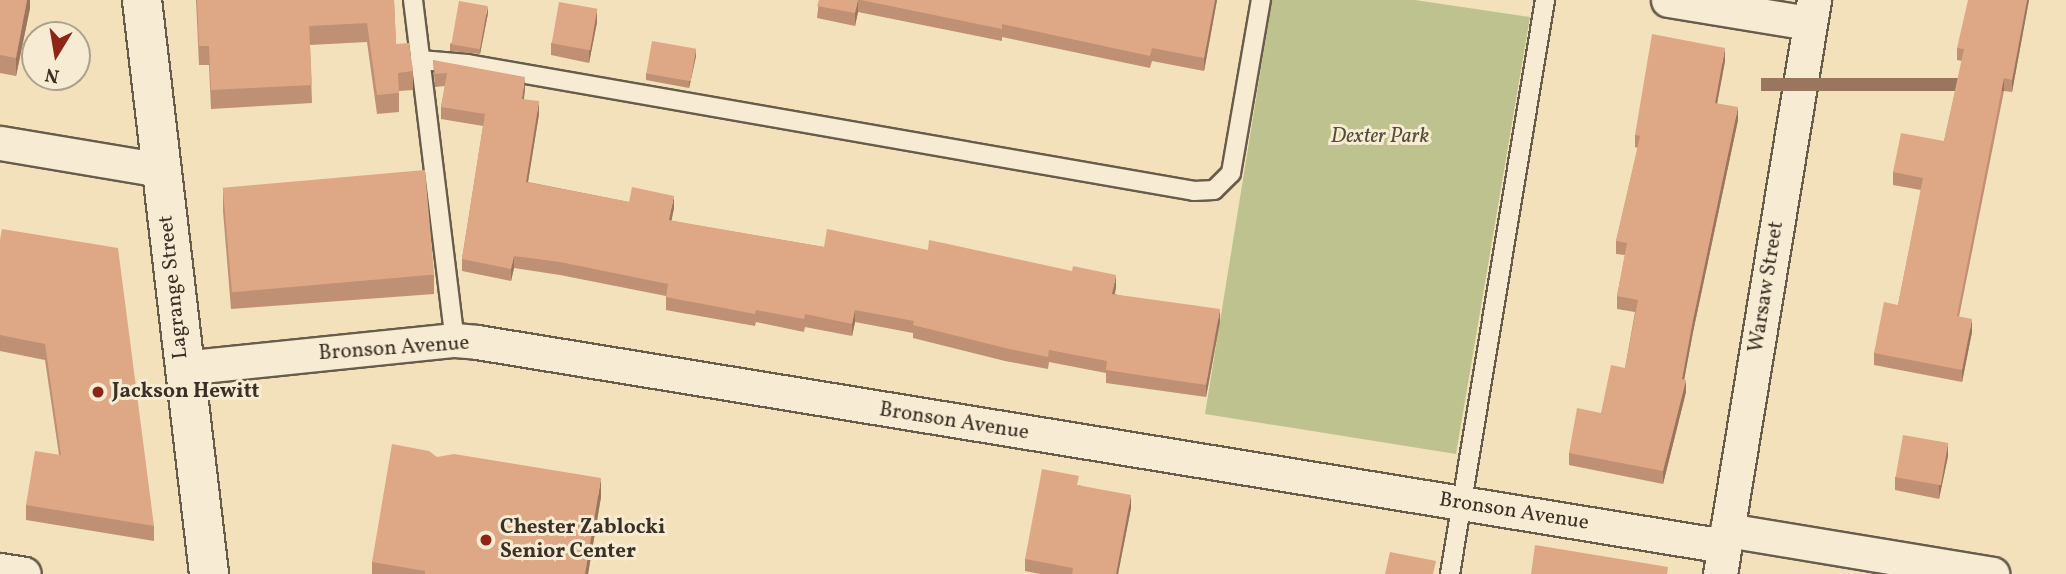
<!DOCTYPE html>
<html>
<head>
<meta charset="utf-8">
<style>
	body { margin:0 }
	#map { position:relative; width:2066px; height:574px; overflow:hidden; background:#f3e1bc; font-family:Vollkorn,serif }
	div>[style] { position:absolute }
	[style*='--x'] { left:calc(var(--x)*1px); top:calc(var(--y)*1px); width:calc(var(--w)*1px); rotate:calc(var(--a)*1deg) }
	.green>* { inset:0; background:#bdc28f }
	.roads { filter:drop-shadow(2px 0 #685c4b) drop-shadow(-2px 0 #685c4b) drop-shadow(0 2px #685c4b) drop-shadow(0 -2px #685c4b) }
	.service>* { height:18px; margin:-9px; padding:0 9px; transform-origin:9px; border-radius:9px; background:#f7ecd3 }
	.minor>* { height:33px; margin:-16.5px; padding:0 16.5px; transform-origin:16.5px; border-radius:16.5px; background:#f7ecd3 }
	.secondary>* { height:38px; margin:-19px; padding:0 19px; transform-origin:19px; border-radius:19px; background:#f7ecd3 }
	.wall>* { inset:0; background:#bf9073 }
	.shaded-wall>* { inset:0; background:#9b765e; transform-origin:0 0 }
	.building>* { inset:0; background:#dea886; transform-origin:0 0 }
	.dots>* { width:19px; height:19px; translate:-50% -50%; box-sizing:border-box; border:4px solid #f7ecd3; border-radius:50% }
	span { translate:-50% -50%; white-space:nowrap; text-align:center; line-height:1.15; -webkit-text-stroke:6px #f7ecd3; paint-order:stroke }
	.park-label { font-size:21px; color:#544d3a; font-style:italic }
	.street-label { font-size:21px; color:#3a3025 }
	.poi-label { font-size:21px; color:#3a3025; font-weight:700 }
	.left { translate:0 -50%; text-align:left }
	.north { position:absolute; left:21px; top:21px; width:70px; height:70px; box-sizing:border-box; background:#f7ecd3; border:2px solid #aba18d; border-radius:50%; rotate:191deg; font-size:19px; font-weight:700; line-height:28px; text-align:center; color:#3a3025 }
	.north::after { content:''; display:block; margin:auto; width:24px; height:32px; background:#8f2418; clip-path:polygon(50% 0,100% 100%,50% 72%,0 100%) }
</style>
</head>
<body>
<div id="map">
	<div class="green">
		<div style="clip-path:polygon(1272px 0,1415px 0,1530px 17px,1456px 454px,1205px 414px)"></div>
	</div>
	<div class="roads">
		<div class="service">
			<div style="--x:413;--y:0;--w:343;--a:83"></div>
			<div style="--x:420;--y:60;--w:48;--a:4.8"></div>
			<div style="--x:468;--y:64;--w:737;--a:9.92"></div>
			<div style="--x:1194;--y:191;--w:20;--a:-3"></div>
			<div style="--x:1214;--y:190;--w:24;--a:-45"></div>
			<div style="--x:1231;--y:173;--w:176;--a:-80.2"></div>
			<div style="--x:1450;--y:574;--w:582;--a:-80.6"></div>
		</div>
		<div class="minor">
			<div style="--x:1668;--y:0;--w:143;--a:9.3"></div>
			<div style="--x:0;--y:143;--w:163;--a:9.5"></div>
			<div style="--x:182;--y:368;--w:274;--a:-5.9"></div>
			<div style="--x:455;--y:340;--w:22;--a:5"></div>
			<div style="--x:477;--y:342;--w:1264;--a:9.29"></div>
			<div style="--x:1727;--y:530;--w:269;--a:9.4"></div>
			<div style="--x:0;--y:570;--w:24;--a:9"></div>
			<div style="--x:1720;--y:574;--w:582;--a:-80.7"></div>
		</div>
		<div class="secondary">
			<div style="--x:142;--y:0;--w:578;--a:83.34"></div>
		</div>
	</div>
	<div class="wall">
		<div style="clip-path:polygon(0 0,30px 0,30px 8px,16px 76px,0 73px)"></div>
		<div style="clip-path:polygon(196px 0,394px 0,396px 44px,413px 71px,413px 90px,399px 91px,399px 112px,377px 114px,367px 42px,310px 45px,312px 103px,211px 109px,209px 65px,199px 65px)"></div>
		<div style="clip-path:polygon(819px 0,1217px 0,1204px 71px,1152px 61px,1150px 68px,1002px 37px,1002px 41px,858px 12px,855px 26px,817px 18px)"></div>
		<div style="clip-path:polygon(2029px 0,2012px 92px,2004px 91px,1959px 317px,1972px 332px,1962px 382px,1874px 365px,1874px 353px,1898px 305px,1921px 190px,1893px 185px,1893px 172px,1944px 141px,1962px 61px,1957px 60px,1957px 48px)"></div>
		<div style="clip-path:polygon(488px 13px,480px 54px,450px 51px,450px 44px)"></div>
		<div style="clip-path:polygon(597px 22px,589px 63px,551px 55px,551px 43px)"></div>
		<div style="clip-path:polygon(696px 56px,689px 88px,646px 80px,646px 73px)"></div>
		<div style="clip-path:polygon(433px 60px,525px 89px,524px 99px,539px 114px,528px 182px,629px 202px,674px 208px,671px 221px,824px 247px,928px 250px,1116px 287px,1115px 294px,1220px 322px,1206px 397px,1106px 383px,1106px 373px,1049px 362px,1048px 369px,1005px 361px,913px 338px,913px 333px,855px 322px,852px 336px,805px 327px,804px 332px,756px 322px,755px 326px,666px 310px,666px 296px,560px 275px,514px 268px,511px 281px,462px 271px,462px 259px,483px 126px,441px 119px,441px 107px,445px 86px,435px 87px)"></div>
		<div style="clip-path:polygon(1725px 61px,1717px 103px,1738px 120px,1693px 332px,1684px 380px,1686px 392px,1663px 484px,1569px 465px,1569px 453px,1601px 413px,1625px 368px,1635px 312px,1617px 309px,1617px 296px,1625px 255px,1616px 254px,1616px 241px,1638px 148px,1635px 147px,1635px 135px)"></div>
		<div style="clip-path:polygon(223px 192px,434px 275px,434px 294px,231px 309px,223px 211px)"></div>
		<div style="clip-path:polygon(0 240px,154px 526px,154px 541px,26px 520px,26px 505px,59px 455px,45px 360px,0 351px)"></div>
		<div style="clip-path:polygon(1948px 456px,1939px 499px,1895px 490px,1895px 477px)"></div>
		<div style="clip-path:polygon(437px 457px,601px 497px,588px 574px,372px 574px,372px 562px)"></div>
		<div style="clip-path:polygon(1079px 485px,1131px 508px,1118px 574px,1040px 574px,1025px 571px,1025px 559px)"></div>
	</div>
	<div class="shaded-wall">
		<div style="clip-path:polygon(27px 0,30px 0,30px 8px,16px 76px,16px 58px)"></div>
		<div style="clip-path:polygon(858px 0,858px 12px,855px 26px,855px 13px)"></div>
		<div style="clip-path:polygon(1215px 0,1217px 0,1204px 71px,1204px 58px)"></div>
		<div style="clip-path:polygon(2027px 0,2029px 0,2012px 92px,2012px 80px)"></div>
		<div style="clip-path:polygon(488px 6px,488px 13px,480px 54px,480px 48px)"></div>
		<div style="clip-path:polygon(597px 9px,597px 22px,589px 63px,589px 50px)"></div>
		<div style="clip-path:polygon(1725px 48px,1725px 61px,1715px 115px,1715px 103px)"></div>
		<div style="clip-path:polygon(696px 49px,696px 56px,689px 88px,689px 82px)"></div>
		<div style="clip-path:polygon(525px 77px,525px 89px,522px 111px,522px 99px)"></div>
		<div style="left:2004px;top:78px;width:13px;height:243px;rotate:90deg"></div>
		<div style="clip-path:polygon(539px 101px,539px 114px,526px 194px,526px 182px)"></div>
		<div style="clip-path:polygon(1738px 107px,1738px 120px,1693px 332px,1682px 391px,1682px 379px,1693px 320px)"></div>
		<div style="clip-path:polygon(674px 196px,674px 208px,669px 233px,669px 220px)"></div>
		<div style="clip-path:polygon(514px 256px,514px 268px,511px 281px,511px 269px)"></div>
		<div style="clip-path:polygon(1116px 275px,1116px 287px,1112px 307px,1112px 294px)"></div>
		<div style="clip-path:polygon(1220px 309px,1220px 322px,1206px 397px,1206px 385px)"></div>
		<div style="clip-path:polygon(855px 310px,855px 322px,852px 336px,852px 324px)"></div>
		<div style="clip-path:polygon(1972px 319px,1972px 332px,1962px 382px,1962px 370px)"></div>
		<div style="clip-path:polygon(1686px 380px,1686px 392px,1663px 484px,1663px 471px)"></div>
		<div style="clip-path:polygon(1948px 443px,1948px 456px,1939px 499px,1939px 486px)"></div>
		<div style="clip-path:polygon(601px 478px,601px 497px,588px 574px,585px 574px)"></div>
		<div style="clip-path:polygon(1131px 495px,1131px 508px,1118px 574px,1116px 574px)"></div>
	</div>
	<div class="building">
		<div style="clip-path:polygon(0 0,27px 0,16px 58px,0 55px)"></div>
		<div style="clip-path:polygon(197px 0,394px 0,396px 44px,409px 43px,413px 71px,398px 73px,399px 93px,377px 95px,367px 23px,309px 26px,312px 85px,211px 90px,209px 46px,199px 46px)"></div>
		<div style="clip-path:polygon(819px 0,858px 0,855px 13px,817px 6px)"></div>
		<div style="clip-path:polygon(861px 0,1215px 0,1204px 58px,1152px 48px,1150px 56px,1002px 24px,1002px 29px)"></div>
		<div style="clip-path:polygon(1968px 0,2027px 0,2012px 80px,2004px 78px,1957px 316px,1972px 319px,1962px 370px,1874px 353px,1884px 302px,1898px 305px,1923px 178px,1893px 172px,1901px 133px,1944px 141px,1964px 49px,1957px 48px)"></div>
		<div style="left:459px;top:1px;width:29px;height:44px;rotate:10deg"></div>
		<div style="left:559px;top:2px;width:39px;height:42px;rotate:10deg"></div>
		<div style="clip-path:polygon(1652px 34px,1725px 48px,1715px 103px,1738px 107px,1693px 320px,1682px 379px,1686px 380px,1663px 471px,1569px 453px,1577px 408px,1601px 413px,1611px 365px,1625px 368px,1638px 300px,1617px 296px,1627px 243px,1616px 241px,1640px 136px,1635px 135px)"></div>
		<div style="left:652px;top:41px;width:45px;height:33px;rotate:10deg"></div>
		<div style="clip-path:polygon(433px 60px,525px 77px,522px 99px,539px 101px,526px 182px,629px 202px,632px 187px,674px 196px,669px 220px,824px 247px,827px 229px,928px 250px,929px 240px,1072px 271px,1073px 266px,1116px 275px,1112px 294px,1220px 309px,1206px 385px,1106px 370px,1107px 361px,1049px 350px,1048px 357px,1005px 348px,913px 325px,914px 321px,855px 310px,852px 324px,805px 314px,804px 319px,756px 310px,755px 314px,666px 297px,668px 284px,560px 262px,514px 256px,511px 269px,462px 259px,485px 114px,441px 107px,447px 73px,435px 74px)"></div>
		<div style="left:425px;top:170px;width:105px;height:203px;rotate:85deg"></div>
		<div style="clip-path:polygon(2px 229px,118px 248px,154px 526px,26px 505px,35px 451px,61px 455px,45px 344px,0 335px,0 240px)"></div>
		<div style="left:1903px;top:435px;width:46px;height:43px;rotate:10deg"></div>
		<div style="clip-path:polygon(392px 444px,429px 451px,437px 457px,454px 454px,601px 478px,585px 574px,425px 574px,425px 571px,372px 562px)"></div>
		<div style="clip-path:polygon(1042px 469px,1079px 476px,1077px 485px,1131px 495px,1116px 574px,1072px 574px,1073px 568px,1025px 559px)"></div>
		<div style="clip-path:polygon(1535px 545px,1668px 567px,1667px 574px,1531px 574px)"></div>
		<div style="clip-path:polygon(1390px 552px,1436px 561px,1433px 574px,1385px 574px)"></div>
	</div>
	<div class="dots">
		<div style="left:98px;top:392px;background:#8f2418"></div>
		<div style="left:486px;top:540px;background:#8f2418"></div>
	</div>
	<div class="park-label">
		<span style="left:1380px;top:137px">Dexter Park</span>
	</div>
	<div class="street-label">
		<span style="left:174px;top:287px;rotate:-96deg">Lagrange Street</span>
		<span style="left:1767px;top:287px;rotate:-81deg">Warsaw Street</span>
		<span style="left:394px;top:349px;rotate:-4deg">Bronson Avenue</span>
		<span style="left:954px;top:422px;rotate:9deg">Bronson Avenue</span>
		<span style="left:1514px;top:512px;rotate:9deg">Bronson Avenue</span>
	</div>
	<div class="poi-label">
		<span class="left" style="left:112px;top:392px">Jackson Hewitt</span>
		<span class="left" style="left:500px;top:540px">Chester Zablocki<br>Senior Center</span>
	</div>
	<div class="north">N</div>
</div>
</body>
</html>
